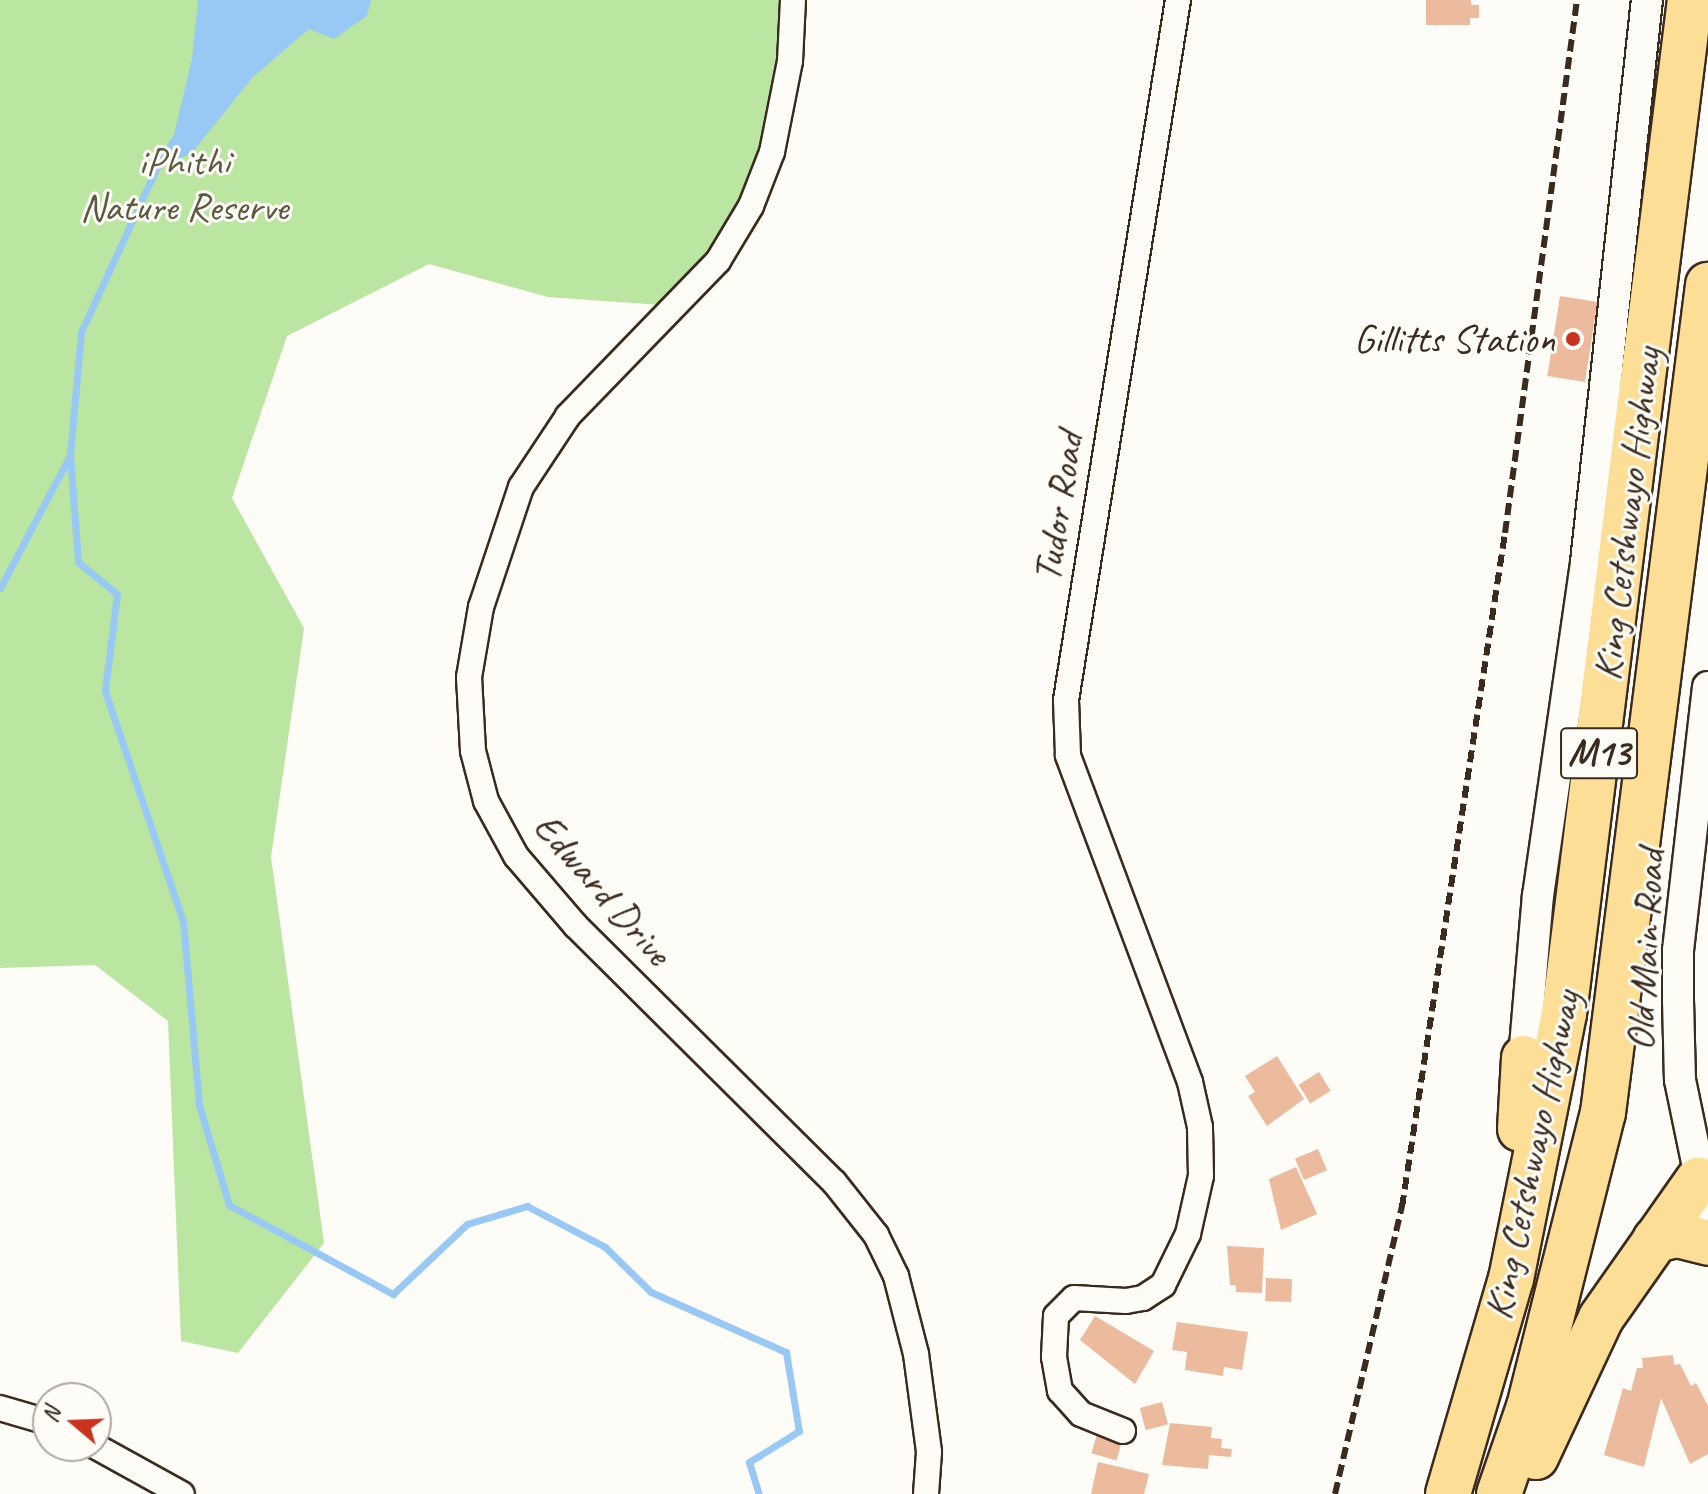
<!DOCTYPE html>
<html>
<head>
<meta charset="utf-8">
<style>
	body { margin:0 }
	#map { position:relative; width:1708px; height:1494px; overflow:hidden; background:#fdfcf7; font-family:Caveat,sans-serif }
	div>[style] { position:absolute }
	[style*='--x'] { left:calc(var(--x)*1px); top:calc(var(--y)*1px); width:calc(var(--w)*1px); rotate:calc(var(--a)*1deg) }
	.green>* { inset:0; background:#bbe6a2 }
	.water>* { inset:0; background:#98c8f4 }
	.stream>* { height:7px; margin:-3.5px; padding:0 3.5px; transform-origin:3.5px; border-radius:3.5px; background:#98c8f4 }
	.building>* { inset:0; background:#ecba9d; transform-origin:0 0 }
	.roads { filter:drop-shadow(2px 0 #3b2a1e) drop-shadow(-2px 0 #3b2a1e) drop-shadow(0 2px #3b2a1e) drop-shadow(0 -2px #3b2a1e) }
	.minor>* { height:24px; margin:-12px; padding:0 12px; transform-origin:12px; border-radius:12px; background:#fdfcf7 }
	.tertiary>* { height:30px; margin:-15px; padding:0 15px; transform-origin:15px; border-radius:15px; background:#fdfcf7 }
	.motorway>* { height:44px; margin:-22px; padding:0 22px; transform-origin:22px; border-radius:22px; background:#fcde96 }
	.rail>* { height:6px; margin-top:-3px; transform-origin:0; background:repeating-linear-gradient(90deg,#3b2a1e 0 12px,transparent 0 18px) }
	.dots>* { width:22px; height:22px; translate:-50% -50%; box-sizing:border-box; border:4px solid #fdfcf7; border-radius:50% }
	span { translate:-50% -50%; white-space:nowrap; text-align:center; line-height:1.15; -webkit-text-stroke:6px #fdfcf7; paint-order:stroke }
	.shield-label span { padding:2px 6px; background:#fdfcf7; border:2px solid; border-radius:6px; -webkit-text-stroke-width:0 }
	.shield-label { font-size:38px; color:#3b2a1e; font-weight:700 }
	.park-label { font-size:40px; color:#5b593f }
	.poi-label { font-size:40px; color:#3b2a1e }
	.right { translate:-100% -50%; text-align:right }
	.street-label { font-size:40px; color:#3b2a1e }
	.north { position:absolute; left:32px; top:1382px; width:80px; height:80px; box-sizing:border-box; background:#fdfcf7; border:2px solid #afa8a0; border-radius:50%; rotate:289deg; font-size:22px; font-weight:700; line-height:32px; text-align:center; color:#3b2a1e }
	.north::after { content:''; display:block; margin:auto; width:28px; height:36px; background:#c8321e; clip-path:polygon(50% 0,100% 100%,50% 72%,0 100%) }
</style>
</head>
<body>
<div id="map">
	<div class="green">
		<div style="clip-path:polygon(0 0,793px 0,772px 152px,675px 306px,548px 297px,429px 264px,287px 336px,232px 498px,304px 628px,271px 857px,324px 1243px,238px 1353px,181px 1341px,168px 1021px,95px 965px,0 968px)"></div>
	</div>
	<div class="water">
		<div style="clip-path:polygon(198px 0,371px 0,367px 16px,334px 39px,309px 29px,252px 78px,192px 153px,167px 164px,192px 59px)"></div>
	</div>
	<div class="stream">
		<div style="--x:70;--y:455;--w:107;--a:85.7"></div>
		<div style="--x:78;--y:562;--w:50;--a:39.4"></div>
		<div style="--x:117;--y:594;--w:98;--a:97.1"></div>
		<div style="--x:105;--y:691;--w:243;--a:71.3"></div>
		<div style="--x:183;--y:921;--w:185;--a:85"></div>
		<div style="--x:199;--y:1105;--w:104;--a:73.3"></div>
		<div style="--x:229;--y:1205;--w:187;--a:28.5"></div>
		<div style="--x:393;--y:1294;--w:102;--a:-43.4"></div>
		<div style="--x:467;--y:1224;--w:63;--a:-16.7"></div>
		<div style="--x:527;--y:1206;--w:88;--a:27.7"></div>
		<div style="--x:605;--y:1247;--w:64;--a:44.4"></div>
		<div style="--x:651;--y:1292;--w:148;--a:24"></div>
		<div style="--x:786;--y:1352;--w:80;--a:80.7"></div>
		<div style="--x:799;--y:1431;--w:59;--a:148.2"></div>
		<div style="--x:749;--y:1462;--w:34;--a:73"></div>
		<div style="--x:0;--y:588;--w:150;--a:-62.2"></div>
		<div style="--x:70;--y:455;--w:123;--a:-84.9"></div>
		<div style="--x:81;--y:332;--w:192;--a:-65.3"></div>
		<div style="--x:161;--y:158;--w:29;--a:-54"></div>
	</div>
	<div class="building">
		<div style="clip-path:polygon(1426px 0,1471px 0,1471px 5px,1479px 5px,1479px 18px,1470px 18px,1470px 25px,1426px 25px)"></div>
		<div style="left:1560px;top:296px;width:38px;height:81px;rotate:9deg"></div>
		<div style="clip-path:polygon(1277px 1056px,1304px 1099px,1267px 1126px,1248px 1096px,1255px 1092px,1245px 1076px)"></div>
		<div style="left:1319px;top:1072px;width:22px;height:24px;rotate:58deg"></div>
		<div style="left:1318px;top:1149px;width:23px;height:25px;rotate:67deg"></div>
		<div style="clip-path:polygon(1296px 1167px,1317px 1214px,1281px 1230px,1269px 1179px)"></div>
		<div style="clip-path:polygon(1227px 1246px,1264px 1248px,1262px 1293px,1236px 1292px,1236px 1285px,1230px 1285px)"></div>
		<div style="left:1266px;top:1278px;width:26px;height:23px;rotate:2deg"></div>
		<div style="clip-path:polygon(1095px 1316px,1154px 1351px,1135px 1384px,1080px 1340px)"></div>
		<div style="clip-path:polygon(1177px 1322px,1248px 1332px,1242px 1370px,1224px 1367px,1223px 1376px,1185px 1370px,1187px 1352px,1172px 1350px)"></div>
		<div style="clip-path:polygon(1673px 1355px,1674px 1365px,1680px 1364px,1691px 1386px,1696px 1383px,1708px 1406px,1708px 1454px,1690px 1464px,1661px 1398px,1644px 1467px,1604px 1455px,1623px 1388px,1631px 1391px,1637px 1368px,1643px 1368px,1642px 1358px)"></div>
		<div style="left:1162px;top:1402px;width:23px;height:23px;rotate:75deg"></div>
		<div style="clip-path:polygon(1170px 1423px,1212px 1427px,1211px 1438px,1222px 1439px,1221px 1448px,1232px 1449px,1231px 1457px,1209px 1455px,1208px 1469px,1162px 1465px)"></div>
		<div style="left:1097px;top:1434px;width:26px;height:20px;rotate:16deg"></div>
		<div style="clip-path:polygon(1098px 1462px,1149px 1474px,1144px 1494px,1091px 1494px)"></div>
	</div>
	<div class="roads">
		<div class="minor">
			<div style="--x:793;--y:0;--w:61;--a:92.8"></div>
			<div style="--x:790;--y:61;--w:93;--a:101.2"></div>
			<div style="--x:772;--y:152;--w:58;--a:111.3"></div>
			<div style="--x:751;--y:206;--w:64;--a:121"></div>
			<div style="--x:718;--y:261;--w:216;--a:134.1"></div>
			<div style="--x:568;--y:416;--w:85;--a:123.5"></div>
			<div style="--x:521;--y:487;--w:126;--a:108.4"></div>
			<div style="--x:481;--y:607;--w:71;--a:99.7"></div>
			<div style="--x:469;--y:677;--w:74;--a:86.9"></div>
			<div style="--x:473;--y:751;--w:52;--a:75.4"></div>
			<div style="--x:486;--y:801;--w:63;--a:61.4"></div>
			<div style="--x:516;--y:856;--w:92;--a:49.4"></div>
			<div style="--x:576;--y:926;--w:363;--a:44.8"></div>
			<div style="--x:834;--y:1182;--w:68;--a:51.6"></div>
			<div style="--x:876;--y:1235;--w:46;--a:64"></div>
			<div style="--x:896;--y:1276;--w:81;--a:75.6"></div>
			<div style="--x:916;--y:1354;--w:99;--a:82.4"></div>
			<div style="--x:929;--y:1452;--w:42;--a:94.1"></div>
			<div style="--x:0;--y:1408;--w:50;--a:16.3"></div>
			<div style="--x:1123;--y:1431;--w:45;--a:-158"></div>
			<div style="--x:1081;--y:1414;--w:31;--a:-132"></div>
			<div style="--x:1060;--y:1391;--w:35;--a:-100"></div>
			<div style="--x:1054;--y:1357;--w:41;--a:-87.2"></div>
			<div style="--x:1056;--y:1316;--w:25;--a:-45"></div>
			<div style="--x:1074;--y:1298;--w:52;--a:3.3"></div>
			<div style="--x:1126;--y:1301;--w:17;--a:-10"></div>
			<div style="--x:1143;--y:1298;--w:24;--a:-33"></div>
			<div style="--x:1163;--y:1285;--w:57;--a:-63.9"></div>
			<div style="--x:1188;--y:1234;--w:59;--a:-77.4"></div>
			<div style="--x:1201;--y:1176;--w:49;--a:-91.2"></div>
			<div style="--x:1200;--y:1127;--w:46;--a:-102.5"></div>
			<div style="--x:1190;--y:1082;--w:349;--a:-110.5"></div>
			<div style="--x:1068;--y:755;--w:55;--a:-92.1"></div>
			<div style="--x:1066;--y:700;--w:709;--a:-80.91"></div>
			<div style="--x:95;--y:1446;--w:99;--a:28.9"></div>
		</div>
		<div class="tertiary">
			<div style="--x:1708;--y:687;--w:265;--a:96.5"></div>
			<div style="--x:1678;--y:950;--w:50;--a:90"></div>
			<div style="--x:1678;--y:1000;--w:80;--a:88.6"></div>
			<div style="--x:1680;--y:1080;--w:138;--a:78.3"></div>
			<div style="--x:1524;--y:1058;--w:163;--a:-85.1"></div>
			<div style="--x:1538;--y:896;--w:337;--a:-81.8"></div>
			<div style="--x:1586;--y:562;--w:565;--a:-83.81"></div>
		</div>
		<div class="motorway">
			<div style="--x:1520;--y:1129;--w:71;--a:-86.8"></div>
			<div style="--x:1655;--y:1240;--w:23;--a:-13"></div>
			<div style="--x:1677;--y:1235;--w:32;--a:14"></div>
			<div style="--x:1536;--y:1457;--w:153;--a:-64.9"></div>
			<div style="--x:1601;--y:1318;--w:169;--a:-54.9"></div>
			<div style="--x:1448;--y:1494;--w:224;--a:-73.7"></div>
			<div style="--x:1511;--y:1279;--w:270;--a:-78.7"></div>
			<div style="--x:1564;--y:1014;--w:1022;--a:-82.92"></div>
			<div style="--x:1499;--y:1494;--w:92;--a:-71"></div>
			<div style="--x:1529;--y:1407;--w:303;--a:-75.9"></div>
			<div style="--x:1603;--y:1113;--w:835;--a:-82.77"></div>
		</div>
	</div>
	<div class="rail">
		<div style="--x:1335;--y:1494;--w:295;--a:-76.9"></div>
		<div style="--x:1402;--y:1207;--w:682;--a:-81.31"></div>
		<div style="--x:1505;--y:533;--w:538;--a:-82.31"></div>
	</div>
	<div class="dots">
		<div style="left:1573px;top:339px;background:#c8321e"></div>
	</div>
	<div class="shield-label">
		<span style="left:1599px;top:753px">M13</span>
	</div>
	<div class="park-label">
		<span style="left:184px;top:184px">iPhithi<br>Nature Reserve</span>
	</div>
	<div class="poi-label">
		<span class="right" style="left:1555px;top:339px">Gillitts Station</span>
	</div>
	<div class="street-label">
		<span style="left:1058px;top:507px;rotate:-81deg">Tudor Road</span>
		<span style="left:1627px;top:514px;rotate:-83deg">King Cetshwayo Highway</span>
		<span style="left:603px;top:889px;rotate:49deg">Edward Drive</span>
		<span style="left:1645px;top:950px;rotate:-87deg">Old Main Road</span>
		<span style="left:1532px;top:1155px;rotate:-78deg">King Cetshwayo Highway</span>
	</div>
	<div class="north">N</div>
</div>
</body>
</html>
